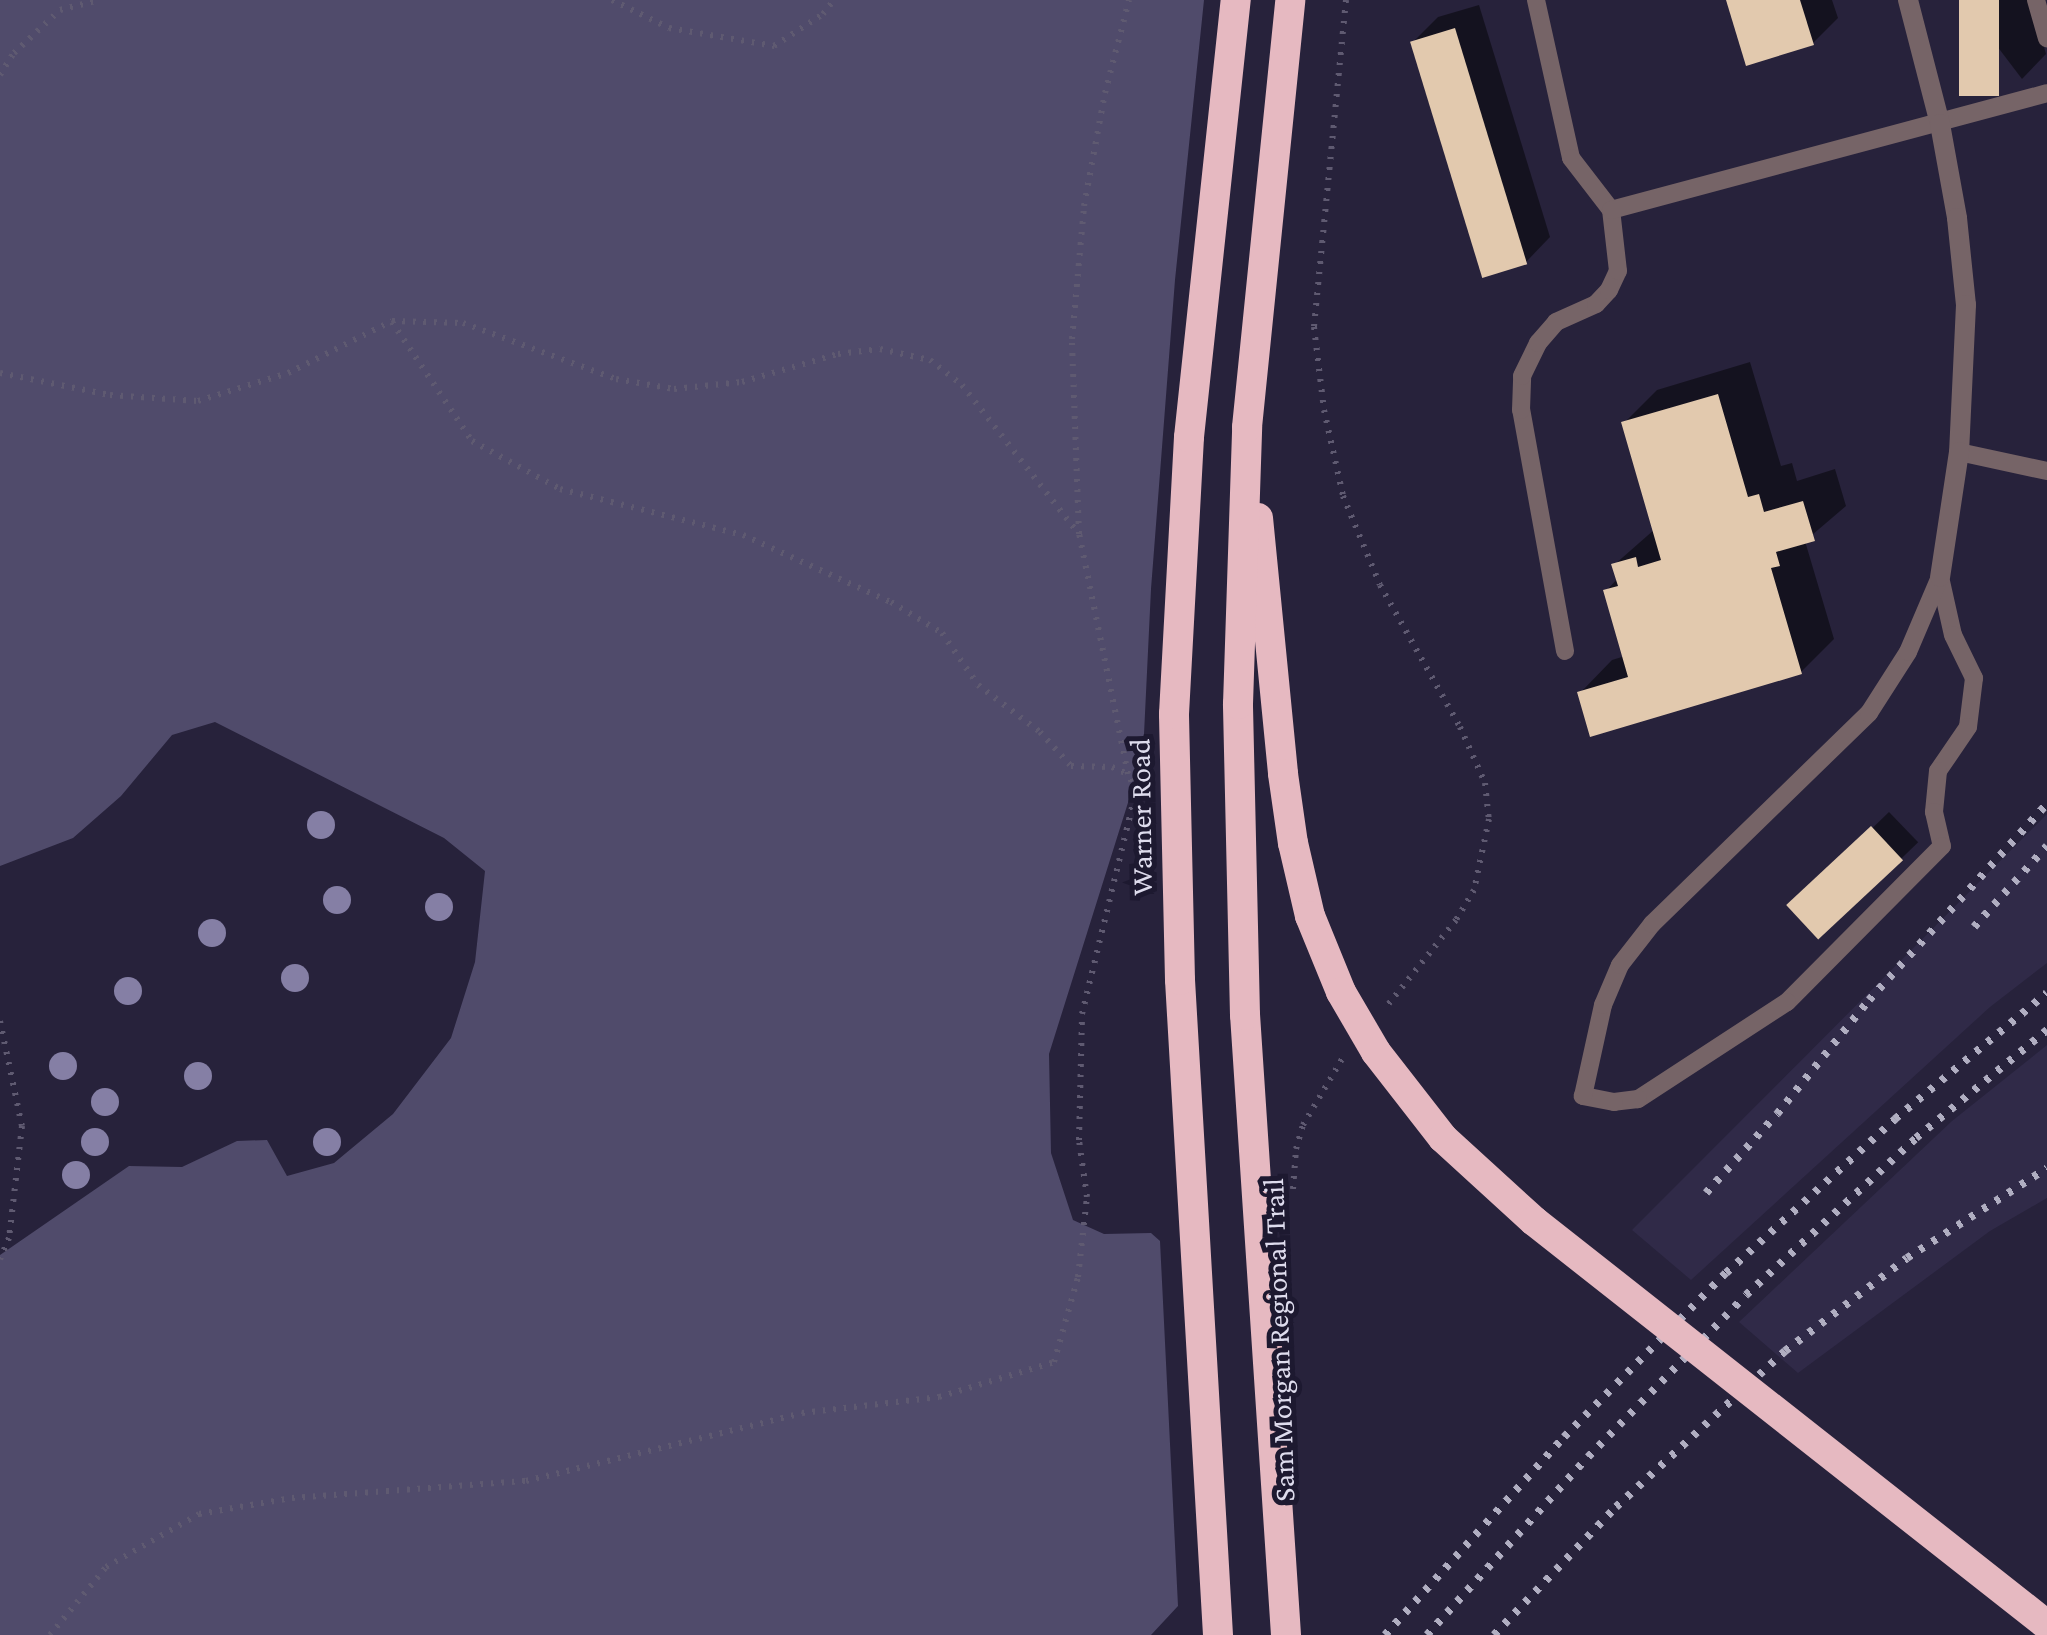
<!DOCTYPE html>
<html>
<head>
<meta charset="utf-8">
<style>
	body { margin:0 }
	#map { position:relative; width:2047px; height:1635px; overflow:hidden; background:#27223b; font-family:"Crimson Pro",serif }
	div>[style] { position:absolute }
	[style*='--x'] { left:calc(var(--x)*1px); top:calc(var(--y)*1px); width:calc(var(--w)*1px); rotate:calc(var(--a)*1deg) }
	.built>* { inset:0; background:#302a48 }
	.forest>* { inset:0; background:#504b6b }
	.shadow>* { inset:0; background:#0007; transform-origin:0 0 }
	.building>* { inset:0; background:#e2c9ae; transform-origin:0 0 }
	.path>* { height:6px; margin-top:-3px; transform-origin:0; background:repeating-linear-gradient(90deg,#5f5a71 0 2.5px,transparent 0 10.5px) }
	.lane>* { height:18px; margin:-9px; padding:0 9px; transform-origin:9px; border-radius:9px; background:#766467 }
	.street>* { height:20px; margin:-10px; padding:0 10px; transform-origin:10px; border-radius:10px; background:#766467 }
	.highway>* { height:30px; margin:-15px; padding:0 15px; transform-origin:15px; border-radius:15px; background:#e6b9c1 }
	.rail>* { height:8px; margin-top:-4px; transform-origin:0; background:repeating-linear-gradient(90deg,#b0aec1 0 5px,transparent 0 15px) }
	.highway-bridge>* { height:30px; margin:-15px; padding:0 15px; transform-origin:15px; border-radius:15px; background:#e6b9c1 }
	.trees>* { width:28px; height:28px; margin:-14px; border-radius:50%; background:#857fa5 }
	span { translate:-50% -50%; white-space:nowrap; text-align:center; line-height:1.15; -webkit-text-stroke:10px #1d1930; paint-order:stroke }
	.street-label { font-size:30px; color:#dedced }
</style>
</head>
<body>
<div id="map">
	<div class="built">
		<div style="clip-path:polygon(2047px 814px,2047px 963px,1990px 1007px,1691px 1280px,1632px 1230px)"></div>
		<div style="clip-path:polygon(2047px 1045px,2047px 1198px,1990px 1231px,1798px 1373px,1739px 1322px,1952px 1121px)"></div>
	</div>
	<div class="forest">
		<div style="clip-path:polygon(0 0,1204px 0,1175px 280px,1151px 589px,1143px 755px,1049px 1054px,1051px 1153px,1073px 1220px,1104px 1234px,1151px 1233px,1160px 1241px,1178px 1606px,1151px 1635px,0 1635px,0 1255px,129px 1166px,182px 1167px,237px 1141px,267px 1140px,287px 1176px,334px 1163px,393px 1114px,451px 1038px,475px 962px,485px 871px,444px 838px,215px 722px,172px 735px,121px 796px,73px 838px,0 866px)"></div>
	</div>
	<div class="shadow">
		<div style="clip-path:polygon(1729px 0,1832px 0,1838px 18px,1813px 43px)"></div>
		<div style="clip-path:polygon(1962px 0,2031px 0,2046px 54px,2022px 79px)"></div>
		<div style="clip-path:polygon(1479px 5px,1550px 237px,1526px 262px,1413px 42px,1438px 17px)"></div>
		<div style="clip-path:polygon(1750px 362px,1781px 466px,1792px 463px,1797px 481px,1835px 469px,1846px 506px,1805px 541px,1834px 639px,1801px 672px,1580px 693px,1612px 660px,1625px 656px,1606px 591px,1618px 578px,1614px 565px,1655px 529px,1624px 423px,1657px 390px)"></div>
		<div style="left:1889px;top:812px;width:42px;height:137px;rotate:46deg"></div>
	</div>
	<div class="building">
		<div style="clip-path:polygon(1726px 0,1800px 0,1814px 45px,1746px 66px)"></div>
		<div style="left:1959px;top:0;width:40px;height:96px"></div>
		<div style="left:1455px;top:28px;width:247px;height:47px;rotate:73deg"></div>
		<div style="clip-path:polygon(1718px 394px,1748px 497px,1759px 494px,1764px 512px,1803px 501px,1815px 541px,1776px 552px,1780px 566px,1771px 568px,1802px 674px,1590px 737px,1577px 692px,1628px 677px,1603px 590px,1618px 586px,1611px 564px,1636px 557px,1638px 567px,1661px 560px,1621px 422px)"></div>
		<div style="left:1871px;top:826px;width:47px;height:116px;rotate:47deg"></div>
	</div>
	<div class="path">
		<div style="--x:612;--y:0;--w:64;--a:26.2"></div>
		<div style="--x:669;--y:28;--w:107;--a:9.7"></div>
		<div style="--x:774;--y:46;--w:59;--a:-33.1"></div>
		<div style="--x:823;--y:14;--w:18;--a:-52"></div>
		<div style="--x:1346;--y:0;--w:329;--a:95.6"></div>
		<div style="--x:1314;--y:327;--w:84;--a:83.1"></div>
		<div style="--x:1324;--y:410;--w:88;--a:77.5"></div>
		<div style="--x:1343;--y:496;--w:96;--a:67.4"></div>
		<div style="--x:1380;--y:585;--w:163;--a:60.6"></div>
		<div style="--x:1460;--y:727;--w:61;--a:65.9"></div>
		<div style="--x:1485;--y:783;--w:36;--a:84"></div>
		<div style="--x:1489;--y:819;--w:73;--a:101.9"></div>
		<div style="--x:1474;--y:890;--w:35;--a:121"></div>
		<div style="--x:1456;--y:920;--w:112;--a:128.8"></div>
		<div style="--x:0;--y:75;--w:26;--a:-58"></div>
		<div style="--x:14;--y:53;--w:63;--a:-43.1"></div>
		<div style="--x:60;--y:10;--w:40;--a:-14.4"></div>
		<div style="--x:392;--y:322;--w:143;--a:56.1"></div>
		<div style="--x:472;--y:441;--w:100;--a:28.6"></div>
		<div style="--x:560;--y:489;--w:189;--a:14.1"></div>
		<div style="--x:743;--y:535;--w:162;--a:24.4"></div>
		<div style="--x:891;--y:602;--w:60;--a:31.3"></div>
		<div style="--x:942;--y:633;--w:63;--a:55.3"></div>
		<div style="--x:978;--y:685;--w:78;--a:37.2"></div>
		<div style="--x:1040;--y:732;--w:46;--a:47.6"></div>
		<div style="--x:1071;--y:766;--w:41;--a:1.4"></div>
		<div style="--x:1112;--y:767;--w:17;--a:24"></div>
		<div style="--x:0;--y:373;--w:112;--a:11.3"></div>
		<div style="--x:110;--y:395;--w:88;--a:3.9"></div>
		<div style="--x:198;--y:401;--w:94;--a:-17.3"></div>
		<div style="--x:288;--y:373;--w:116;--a:-26.6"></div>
		<div style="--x:392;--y:321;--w:71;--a:1.6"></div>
		<div style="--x:463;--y:323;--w:163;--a:20.1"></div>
		<div style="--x:616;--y:379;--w:59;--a:9.8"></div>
		<div style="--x:674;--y:389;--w:68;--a:-5.9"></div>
		<div style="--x:742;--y:382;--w:100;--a:-16.3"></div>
		<div style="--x:838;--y:354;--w:42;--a:-6.8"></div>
		<div style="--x:880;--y:349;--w:51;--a:12.4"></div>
		<div style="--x:930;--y:360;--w:41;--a:38"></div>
		<div style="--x:962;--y:385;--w:188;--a:51.9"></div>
		<div style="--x:0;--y:1021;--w:107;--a:78.2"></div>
		<div style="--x:22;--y:1126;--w:113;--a:96.6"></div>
		<div style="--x:9;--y:1238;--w:23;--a:113"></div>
		<div style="--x:1293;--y:1189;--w:40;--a:-85.7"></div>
		<div style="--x:1296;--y:1149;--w:25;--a:-74"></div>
		<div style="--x:1303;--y:1125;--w:77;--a:-59.4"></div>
		<div style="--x:50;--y:1635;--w:88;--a:-50.5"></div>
		<div style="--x:106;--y:1567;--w:107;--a:-29.7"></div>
		<div style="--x:199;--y:1514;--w:94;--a:-9.8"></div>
		<div style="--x:292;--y:1498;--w:235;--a:-4.2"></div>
		<div style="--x:526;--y:1481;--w:284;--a:-13.8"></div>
		<div style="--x:802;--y:1413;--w:138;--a:-6.7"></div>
		<div style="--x:939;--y:1397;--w:120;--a:-16.9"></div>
		<div style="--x:1054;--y:1362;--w:88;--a:-74.2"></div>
		<div style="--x:1078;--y:1277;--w:81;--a:-83.6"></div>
		<div style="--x:1087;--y:1197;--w:58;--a:-98"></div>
		<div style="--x:1079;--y:1140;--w:126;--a:-88.6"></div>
		<div style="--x:1082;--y:1014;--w:229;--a:-76.4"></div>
		<div style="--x:1136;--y:791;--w:19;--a:-115"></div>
		<div style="--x:1128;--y:774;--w:245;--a:-101.5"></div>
		<div style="--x:1079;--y:534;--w:195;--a:-92.1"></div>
		<div style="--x:1072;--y:339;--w:134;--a:-84.8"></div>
		<div style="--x:1084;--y:206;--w:115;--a:-79.5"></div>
		<div style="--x:1105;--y:93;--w:96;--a:-75.5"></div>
	</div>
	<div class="lane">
		<div style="--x:1536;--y:0;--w:162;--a:77.5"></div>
		<div style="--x:1571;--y:158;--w:66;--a:52.4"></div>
		<div style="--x:2036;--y:0;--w:40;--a:74"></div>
		<div style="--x:1959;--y:452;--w:90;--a:12.2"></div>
		<div style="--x:1940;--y:577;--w:59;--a:77.4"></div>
		<div style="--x:1953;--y:635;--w:48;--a:64"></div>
		<div style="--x:1974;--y:678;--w:49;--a:97"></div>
		<div style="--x:1968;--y:727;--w:53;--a:124.3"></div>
		<div style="--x:1938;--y:771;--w:41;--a:95.6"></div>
		<div style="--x:1934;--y:812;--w:35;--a:77"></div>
		<div style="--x:1942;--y:846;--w:220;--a:134.8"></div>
		<div style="--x:1787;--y:1002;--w:178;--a:146.9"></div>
		<div style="--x:1638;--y:1099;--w:24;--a:173"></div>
		<div style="--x:1614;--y:1102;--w:32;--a:-169"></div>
		<div style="--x:1583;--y:1096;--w:93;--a:-77.6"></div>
		<div style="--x:1603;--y:1005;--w:43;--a:-67"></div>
		<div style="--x:1620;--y:965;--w:52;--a:-52"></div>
		<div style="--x:1652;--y:924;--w:303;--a:-44.2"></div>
		<div style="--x:1869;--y:713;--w:72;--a:-57.4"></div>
		<div style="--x:1908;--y:652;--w:82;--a:-66.9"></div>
		<div style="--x:1565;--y:651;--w:245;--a:-100.3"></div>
		<div style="--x:1521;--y:410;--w:34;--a:-88"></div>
		<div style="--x:1522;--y:376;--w:37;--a:-64"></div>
		<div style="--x:1538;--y:343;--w:28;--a:-49"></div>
		<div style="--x:1556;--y:322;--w:44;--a:-24.2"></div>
		<div style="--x:1596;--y:304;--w:19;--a:-47"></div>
		<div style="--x:1609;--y:290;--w:21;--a:-65"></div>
		<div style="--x:1618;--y:271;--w:61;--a:-96.5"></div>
		<div style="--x:1611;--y:210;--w:451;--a:-15"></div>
	</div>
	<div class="street">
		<div style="--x:1908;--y:0;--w:128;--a:75.5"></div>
		<div style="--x:1940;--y:124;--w:96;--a:79.7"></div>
		<div style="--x:1957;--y:218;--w:87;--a:84.1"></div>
		<div style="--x:1966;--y:305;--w:147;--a:92.7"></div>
		<div style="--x:1959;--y:452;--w:126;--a:98.6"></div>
	</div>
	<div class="highway">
		<div style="--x:1258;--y:518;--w:257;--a:84.4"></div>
		<div style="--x:1283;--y:774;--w:70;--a:81.8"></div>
		<div style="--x:1293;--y:843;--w:75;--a:76.9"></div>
		<div style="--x:1218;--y:1635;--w:656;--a:-93.32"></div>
		<div style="--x:1180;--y:980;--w:266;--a:-91.3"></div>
		<div style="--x:1174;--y:714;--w:277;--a:-86.9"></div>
		<div style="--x:1189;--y:437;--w:440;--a:-83.9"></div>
		<div style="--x:1286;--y:1635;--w:621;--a:-93.78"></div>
		<div style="--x:1245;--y:1015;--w:311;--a:-91.3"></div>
		<div style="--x:1238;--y:704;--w:277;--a:-88.1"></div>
		<div style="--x:1247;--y:427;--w:429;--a:-84.2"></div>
	</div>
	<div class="rail">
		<div style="--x:1974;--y:927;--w:109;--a:-48"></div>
		<div style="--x:1706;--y:1193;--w:106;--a:-48.1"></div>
		<div style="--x:1777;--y:1114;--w:146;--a:-51.1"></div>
		<div style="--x:1869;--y:1000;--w:265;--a:-47.8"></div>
		<div style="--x:1385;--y:1635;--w:267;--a:-47.9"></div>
		<div style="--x:1564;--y:1437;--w:231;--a:-45.4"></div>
		<div style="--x:1726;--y:1273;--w:229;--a:-42.3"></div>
		<div style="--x:1895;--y:1119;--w:197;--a:-39.7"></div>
		<div style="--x:1427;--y:1635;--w:240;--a:-47.9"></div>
		<div style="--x:1588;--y:1457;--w:226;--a:-45.7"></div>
		<div style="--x:1746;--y:1295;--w:231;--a:-42.7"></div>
		<div style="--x:1916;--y:1138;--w:170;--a:-39.5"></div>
		<div style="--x:1494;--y:1635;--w:177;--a:-46.4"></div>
		<div style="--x:1616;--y:1507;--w:230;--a:-42.7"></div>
		<div style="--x:1785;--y:1351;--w:153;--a:-37.3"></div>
		<div style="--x:1907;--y:1258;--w:166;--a:-32.7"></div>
	</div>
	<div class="highway-bridge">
		<div style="--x:1310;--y:916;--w:82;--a:67.8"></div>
		<div style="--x:1341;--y:992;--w:69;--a:59.7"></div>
		<div style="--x:1376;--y:1052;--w:109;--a:52.1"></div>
		<div style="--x:1443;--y:1138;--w:123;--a:42.4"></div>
		<div style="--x:1534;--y:1221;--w:653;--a:38.22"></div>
	</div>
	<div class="trees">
		<div style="left:321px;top:825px"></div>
		<div style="left:337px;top:900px"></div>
		<div style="left:439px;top:907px"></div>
		<div style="left:212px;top:933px"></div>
		<div style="left:295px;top:978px"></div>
		<div style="left:128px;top:991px"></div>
		<div style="left:63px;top:1066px"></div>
		<div style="left:198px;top:1076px"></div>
		<div style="left:105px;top:1102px"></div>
		<div style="left:95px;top:1142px"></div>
		<div style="left:327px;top:1142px"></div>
		<div style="left:76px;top:1175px"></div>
	</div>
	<div class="street-label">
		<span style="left:1141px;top:817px;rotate:-91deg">Warner Road</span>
		<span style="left:1279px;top:1340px;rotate:-92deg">Sam Morgan Regional Trail</span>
	</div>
</div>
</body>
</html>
